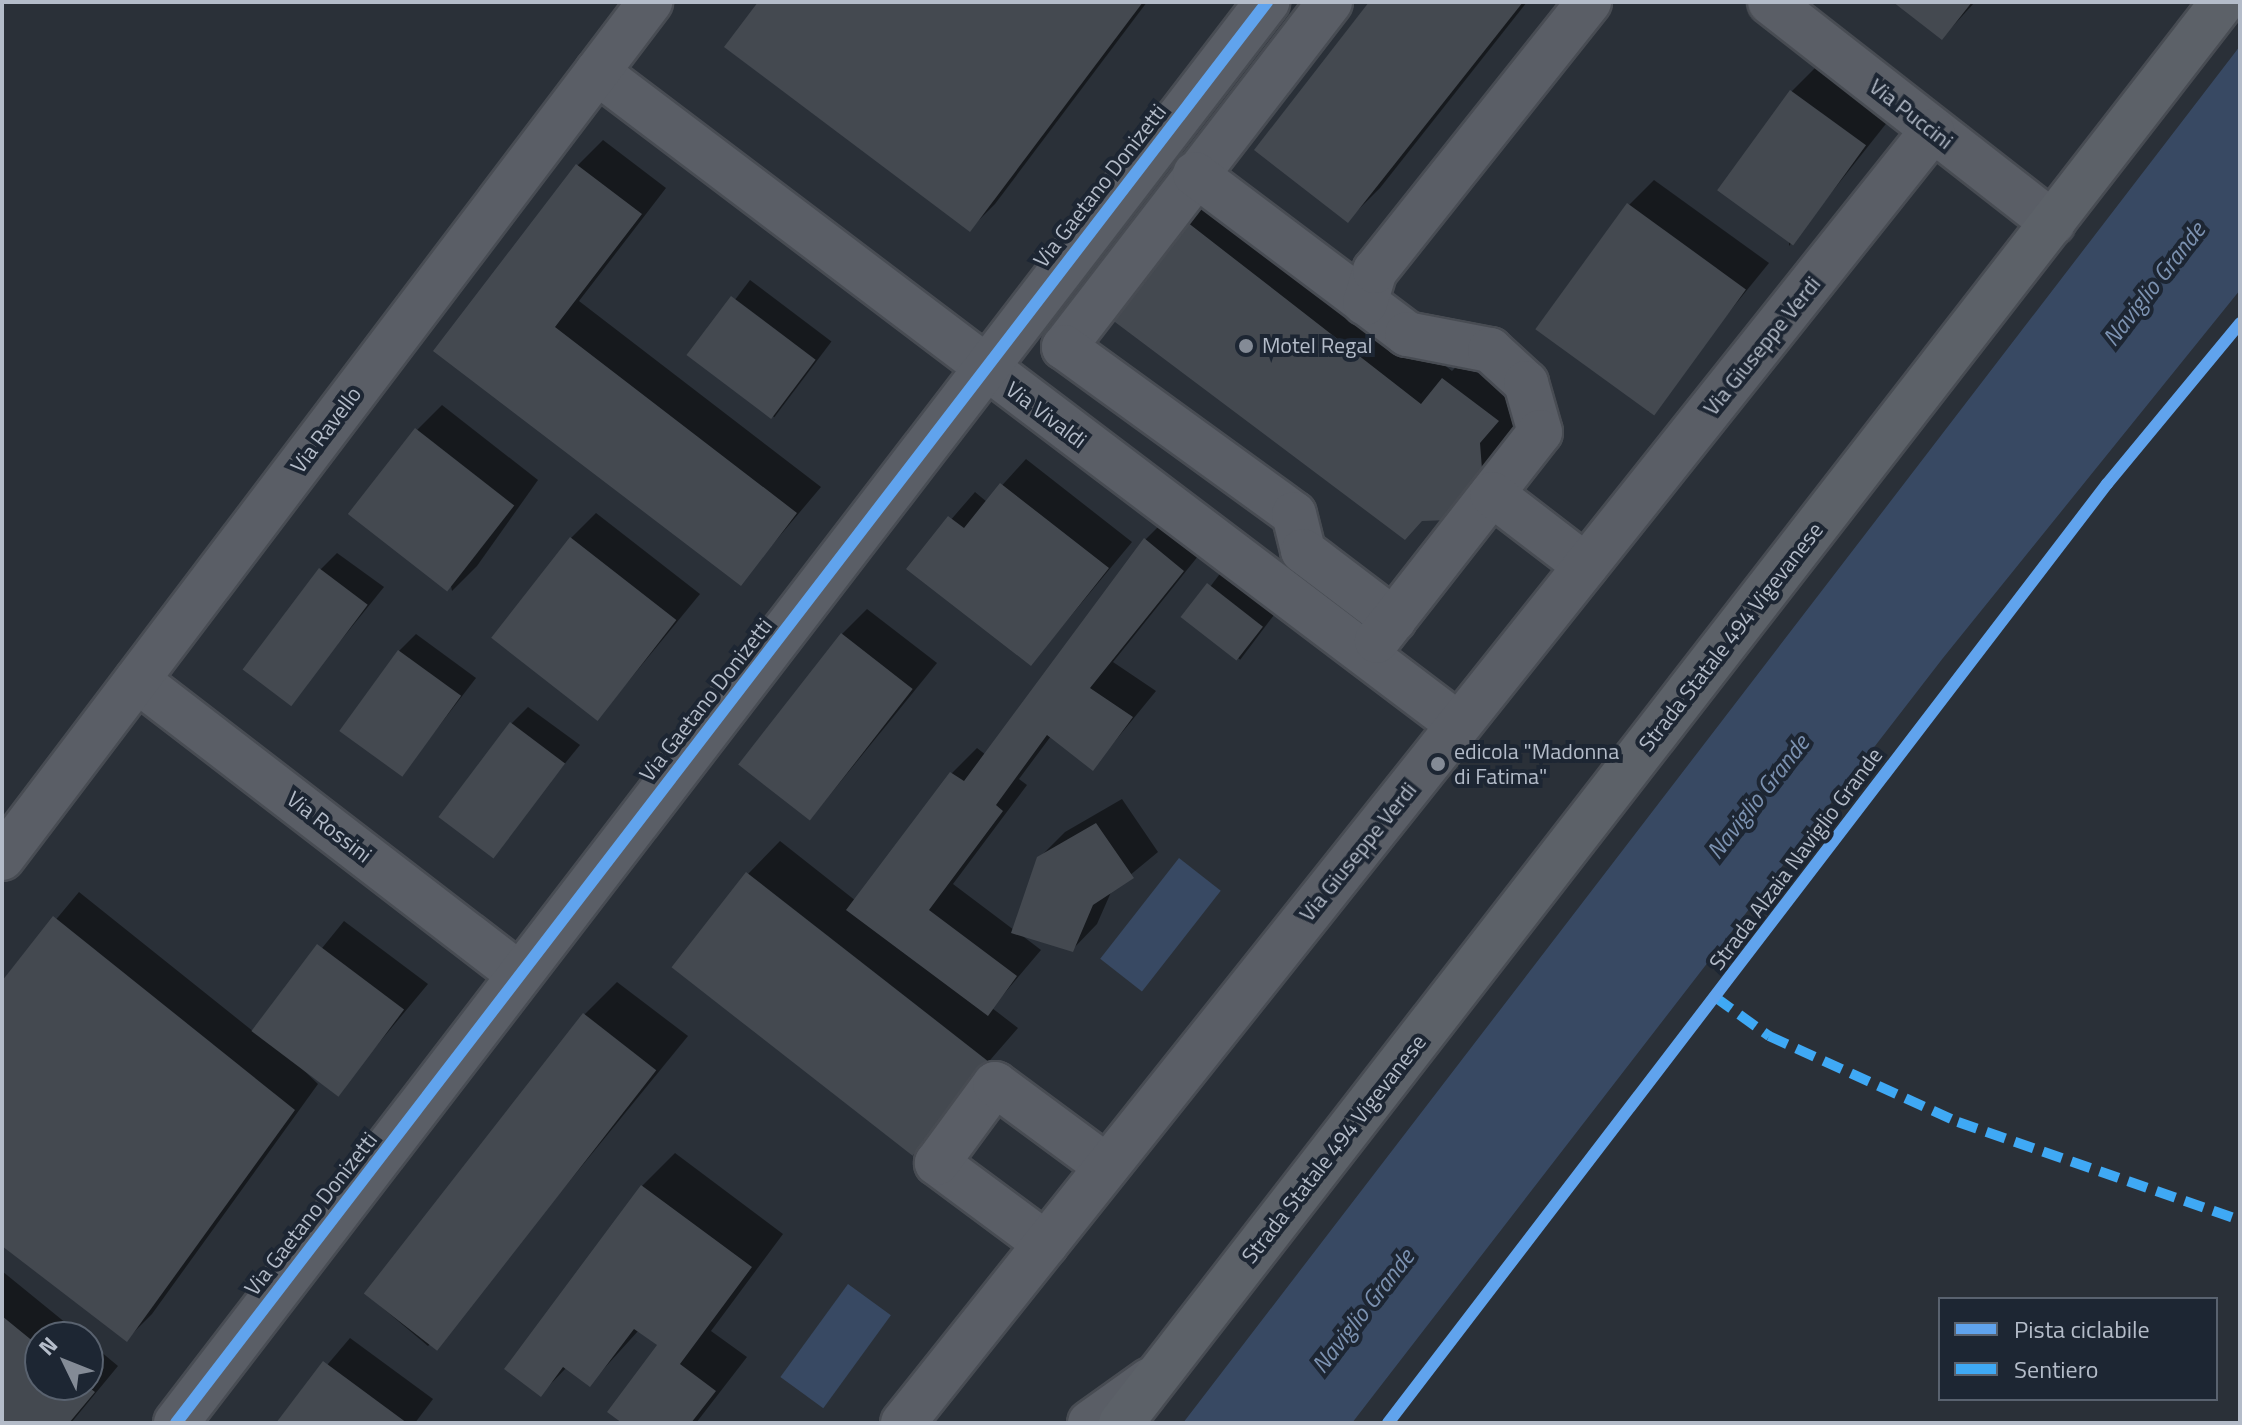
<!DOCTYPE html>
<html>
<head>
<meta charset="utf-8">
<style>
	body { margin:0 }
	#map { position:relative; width:2242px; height:1425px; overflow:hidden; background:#2a3038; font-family:"Titillium Web",sans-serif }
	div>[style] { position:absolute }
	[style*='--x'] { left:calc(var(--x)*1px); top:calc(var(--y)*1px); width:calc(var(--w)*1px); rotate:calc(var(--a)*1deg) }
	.water>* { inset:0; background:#384963; transform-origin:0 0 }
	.shadow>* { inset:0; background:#0007; transform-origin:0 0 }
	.building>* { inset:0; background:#444950; transform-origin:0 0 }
	.roads { filter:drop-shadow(2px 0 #484c53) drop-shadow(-2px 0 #484c53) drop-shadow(0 2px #484c53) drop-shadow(0 -2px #484c53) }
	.minor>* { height:44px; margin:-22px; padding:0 22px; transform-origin:22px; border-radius:22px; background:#5a5e66 }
	.major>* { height:44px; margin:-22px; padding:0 22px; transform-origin:22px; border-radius:22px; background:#5c6168 }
	.quiet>* { height:10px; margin-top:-5px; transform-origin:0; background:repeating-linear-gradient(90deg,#3fa9f5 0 20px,transparent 0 30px) }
	.cycleway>* { height:12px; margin:-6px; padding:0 6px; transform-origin:6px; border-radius:6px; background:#60a3ed }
	.dots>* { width:22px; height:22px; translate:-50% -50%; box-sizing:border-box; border:4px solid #1d2633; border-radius:50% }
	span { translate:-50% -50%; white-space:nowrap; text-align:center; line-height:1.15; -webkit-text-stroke:8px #1d2633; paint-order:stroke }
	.street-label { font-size:22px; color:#b4bcc9 }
	.poi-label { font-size:22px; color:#b4bcc9 }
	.left { translate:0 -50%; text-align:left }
	.water-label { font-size:24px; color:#7c92b1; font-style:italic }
	.frame { position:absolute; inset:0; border:4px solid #b4bcc9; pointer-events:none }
	.legend { position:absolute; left:1938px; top:1297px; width:280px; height:104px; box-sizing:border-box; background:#1d2633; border:2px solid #59626f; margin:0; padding:10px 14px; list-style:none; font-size:24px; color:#b4bcc9 }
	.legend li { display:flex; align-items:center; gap:16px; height:40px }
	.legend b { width:40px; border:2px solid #59626f }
	.north { position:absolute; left:24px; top:1321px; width:80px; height:80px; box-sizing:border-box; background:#1d2633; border:2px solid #59626f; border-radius:50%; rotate:313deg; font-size:22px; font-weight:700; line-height:32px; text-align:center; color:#b4bcc9 }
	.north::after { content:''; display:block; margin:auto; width:28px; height:36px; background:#848b96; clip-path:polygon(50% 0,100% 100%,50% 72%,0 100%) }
</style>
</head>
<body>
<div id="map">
	<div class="water">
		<div style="clip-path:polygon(2240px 46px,2240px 290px,1943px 658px,1352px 1423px,1183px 1423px)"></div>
		<div style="left:1179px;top:858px;width:53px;height:128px;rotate:38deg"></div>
		<div style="left:848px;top:1284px;width:53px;height:115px;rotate:36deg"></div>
	</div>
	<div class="shadow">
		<div style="clip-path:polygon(760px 2px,1147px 2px,995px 204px,970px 229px)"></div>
		<div style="clip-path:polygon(1372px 2px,1527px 2px,1380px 188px,1348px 220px)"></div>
		<div style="clip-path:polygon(1896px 2px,1975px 2px,1942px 38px)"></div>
		<div style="clip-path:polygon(1817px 66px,1889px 120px,1789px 246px,1792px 91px)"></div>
		<div style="clip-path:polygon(603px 140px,666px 188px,579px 301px,821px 487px,740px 583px,436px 350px,578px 165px)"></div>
		<div style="clip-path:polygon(1654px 180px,1769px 263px,1648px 412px,1629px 205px)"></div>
		<div style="clip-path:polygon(1212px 184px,1452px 371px,1476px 347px,1530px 387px,1512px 409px,1515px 447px,1482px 485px,1106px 313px)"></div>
		<div style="left:750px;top:280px;width:102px;height:95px;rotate:37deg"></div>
		<div style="clip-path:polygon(442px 405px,538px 480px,477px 566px,452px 591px,417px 430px)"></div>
		<div style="clip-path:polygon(1026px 459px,1132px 542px,1031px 664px,909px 568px,975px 492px,987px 502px)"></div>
		<div style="clip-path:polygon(596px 513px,700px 594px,599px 717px,571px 538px)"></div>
		<div style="clip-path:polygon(1170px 515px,1207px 545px,1113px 662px,1156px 691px,1093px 768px,1051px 736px,1019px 779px,1027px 785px,953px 884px,1014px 930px,1039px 858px,1065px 832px,1122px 799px,1158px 852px,1112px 890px,1097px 924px,1072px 950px,1020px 934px,1041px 950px,992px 1008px,1018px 1028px,911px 1151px,748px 874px,780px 841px,856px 901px,952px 773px,977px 748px,986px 755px,1145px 540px)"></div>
		<div style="clip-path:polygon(337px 553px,384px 587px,291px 702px,320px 570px)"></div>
		<div style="left:1225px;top:567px;width:68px;height:65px;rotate:37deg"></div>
		<div style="clip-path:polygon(867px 609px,937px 663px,811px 818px,842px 634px)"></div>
		<div style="clip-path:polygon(416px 634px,476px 678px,402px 774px,399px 651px)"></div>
		<div style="clip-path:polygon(528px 707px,580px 745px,491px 854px,511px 724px)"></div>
		<div style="clip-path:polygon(79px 892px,254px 1032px,344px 921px,428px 984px,338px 1092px,290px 1057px,318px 1084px,152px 1314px,127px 1339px,2px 1243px,2px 984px)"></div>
		<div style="clip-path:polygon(617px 982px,688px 1036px,461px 1314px,428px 1346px,366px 1294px,585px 1014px)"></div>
		<div style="clip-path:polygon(675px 1153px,783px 1234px,711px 1331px,747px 1357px,696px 1423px,625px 1423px,659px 1345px,639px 1330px,590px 1384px,567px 1367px,541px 1394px,506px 1369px,642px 1186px)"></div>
		<div style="clip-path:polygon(2px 1271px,83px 1337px,40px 1337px,40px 1385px,88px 1385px,88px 1341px,118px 1366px,71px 1423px,2px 1423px)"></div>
		<div style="clip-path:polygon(350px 1338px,433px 1399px,415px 1423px,278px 1423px)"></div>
	</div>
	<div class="building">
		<div style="clip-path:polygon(758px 2px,1143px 2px,970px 232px,724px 47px)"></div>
		<div style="clip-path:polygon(1369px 2px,1523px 2px,1348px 223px,1254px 150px)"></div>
		<div style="clip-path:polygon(1893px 2px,1972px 2px,1942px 40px)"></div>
		<div style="left:1790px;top:90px;width:94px;height:124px;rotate:36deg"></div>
		<div style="clip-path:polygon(576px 164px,642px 214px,555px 327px,797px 513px,741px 586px,433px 351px)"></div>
		<div style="left:1627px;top:203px;width:147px;height:156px;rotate:36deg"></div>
		<div style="clip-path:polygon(1178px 215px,1421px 404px,1442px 378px,1499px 421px,1480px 443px,1483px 482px,1449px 520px,1422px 521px,1405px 540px,1103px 313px)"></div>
		<div style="left:731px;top:296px;width:106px;height:74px;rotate:37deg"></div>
		<div style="left:415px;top:428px;width:126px;height:109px;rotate:38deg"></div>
		<div style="clip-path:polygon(1000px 483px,1109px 568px,1031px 666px,906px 569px,948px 516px,964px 528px)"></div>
		<div style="left:570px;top:537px;width:135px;height:128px;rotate:38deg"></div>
		<div style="clip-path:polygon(1144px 538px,1184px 571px,1090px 688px,1133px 717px,1093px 771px,1047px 735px,996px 805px,1003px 811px,929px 910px,1017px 976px,988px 1016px,846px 910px,950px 772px,964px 781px)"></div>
		<div style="left:319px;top:568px;width:61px;height:127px;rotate:37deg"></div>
		<div style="left:1207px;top:583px;width:71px;height:43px;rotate:38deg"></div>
		<div style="left:841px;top:633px;width:91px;height:167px;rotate:38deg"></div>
		<div style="left:398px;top:650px;width:78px;height:100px;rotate:36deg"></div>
		<div style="left:510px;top:722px;width:69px;height:119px;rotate:37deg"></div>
		<div style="clip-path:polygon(1096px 823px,1134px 878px,1093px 905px,1073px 952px,1011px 933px,1037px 857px)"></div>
		<div style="left:746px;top:872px;width:306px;height:121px;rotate:38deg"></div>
		<div style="clip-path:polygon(53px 916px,295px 1110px,127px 1342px,2px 1246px,2px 981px)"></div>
		<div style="left:317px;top:944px;width:109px;height:109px;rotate:37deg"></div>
		<div style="left:583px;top:1013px;width:93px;height:356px;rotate:38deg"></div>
		<div style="clip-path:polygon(641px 1185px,752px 1267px,680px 1364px,716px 1391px,691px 1423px,622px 1423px,607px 1412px,657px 1345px,634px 1329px,590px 1387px,563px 1367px,541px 1397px,504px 1369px)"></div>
		<div style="clip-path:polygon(2px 1316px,40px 1347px,40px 1385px,86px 1385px,95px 1392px,69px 1423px,2px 1423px)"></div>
		<div style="clip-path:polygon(323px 1361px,407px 1423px,276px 1423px)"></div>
	</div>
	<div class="roads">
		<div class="minor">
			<div style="--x:1330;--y:2;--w:436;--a:127.6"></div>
			<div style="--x:1064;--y:347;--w:284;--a:36"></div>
			<div style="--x:1294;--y:514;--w:38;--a:76"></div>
			<div style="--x:1303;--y:551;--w:114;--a:37.2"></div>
			<div style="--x:1770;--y:2;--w:359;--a:38"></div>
			<div style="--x:597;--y:72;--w:1081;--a:37.15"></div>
			<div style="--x:1195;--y:174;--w:266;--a:37"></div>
			<div style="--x:1407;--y:334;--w:85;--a:10.9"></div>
			<div style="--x:1490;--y:350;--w:49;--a:42.5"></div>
			<div style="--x:1526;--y:383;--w:51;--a:74.1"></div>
			<div style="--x:1540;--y:432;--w:265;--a:128"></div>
			<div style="--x:1365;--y:303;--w:34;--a:-73"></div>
			<div style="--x:1375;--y:271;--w:344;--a:-51.5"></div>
			<div style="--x:1492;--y:494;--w:118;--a:37.5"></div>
			<div style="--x:137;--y:680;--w:483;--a:37.6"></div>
			<div style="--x:2;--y:858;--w:1074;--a:-52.87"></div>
			<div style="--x:1046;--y:1244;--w:136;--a:-143.4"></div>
			<div style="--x:937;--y:1163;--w:98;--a:-53.7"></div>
			<div style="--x:995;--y:1084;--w:139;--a:36.5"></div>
			<div style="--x:176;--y:1423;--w:1792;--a:-52.48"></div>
			<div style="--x:903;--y:1423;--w:1652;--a:-51.46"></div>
			<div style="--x:1090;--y:1423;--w:74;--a:-35.6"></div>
		</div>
		<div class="major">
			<div style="--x:1121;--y:1423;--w:1798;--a:-52.21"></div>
		</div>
	</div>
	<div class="quiet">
		<div style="--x:1715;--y:997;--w:67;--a:35.8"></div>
		<div style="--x:1769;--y:1036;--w:208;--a:24.5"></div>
		<div style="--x:1958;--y:1122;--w:299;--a:19.2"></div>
	</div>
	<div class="cycleway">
		<div style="--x:176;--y:1423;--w:1792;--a:-52.48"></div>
		<div style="--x:1388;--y:1423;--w:1183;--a:-52.56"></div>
		<div style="--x:2107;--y:484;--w:209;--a:-50.4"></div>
	</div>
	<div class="dots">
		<div style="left:1246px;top:346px;background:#848b96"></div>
		<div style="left:1438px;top:764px;background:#848b96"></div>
	</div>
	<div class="street-label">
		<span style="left:1911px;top:114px;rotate:38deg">Via Puccini</span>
		<span style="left:1100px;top:186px;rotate:-52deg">Via Gaetano Donizetti</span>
		<span style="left:1762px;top:346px;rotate:-51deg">Via Giuseppe Verdi</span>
		<span style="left:1046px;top:415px;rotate:37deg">Via Vivaldi</span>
		<span style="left:326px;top:430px;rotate:-53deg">Via Ravello</span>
		<span style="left:1731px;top:637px;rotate:-52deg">Strada Statale 494 Vigevanese</span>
		<span style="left:706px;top:700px;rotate:-52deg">Via Gaetano Donizetti</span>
		<span style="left:329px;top:827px;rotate:38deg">Via Rossini</span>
		<span style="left:1358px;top:852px;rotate:-51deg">Via Giuseppe Verdi</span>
		<span style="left:1796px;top:859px;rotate:-53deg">Strada Alzaia Naviglio Grande</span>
		<span style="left:1334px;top:1149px;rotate:-52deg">Strada Statale 494 Vigevanese</span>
		<span style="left:311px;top:1214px;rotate:-52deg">Via Gaetano Donizetti</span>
	</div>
	<div class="poi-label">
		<span class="left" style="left:1262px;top:346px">Motel Regal</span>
		<span class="left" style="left:1454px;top:764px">edicola "Madonna<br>di Fatima"</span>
	</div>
	<div class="water-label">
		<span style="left:2154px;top:284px;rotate:-52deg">Naviglio Grande</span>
		<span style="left:1758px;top:797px;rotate:-52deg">Naviglio Grande</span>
		<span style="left:1363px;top:1311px;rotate:-52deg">Naviglio Grande</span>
	</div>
	<div class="frame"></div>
	<ul class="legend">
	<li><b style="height:10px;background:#60a3ed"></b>Pista ciclabile</li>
	<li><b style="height:10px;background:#3fa9f5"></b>Sentiero</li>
	</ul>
	<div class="north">N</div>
</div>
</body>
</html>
